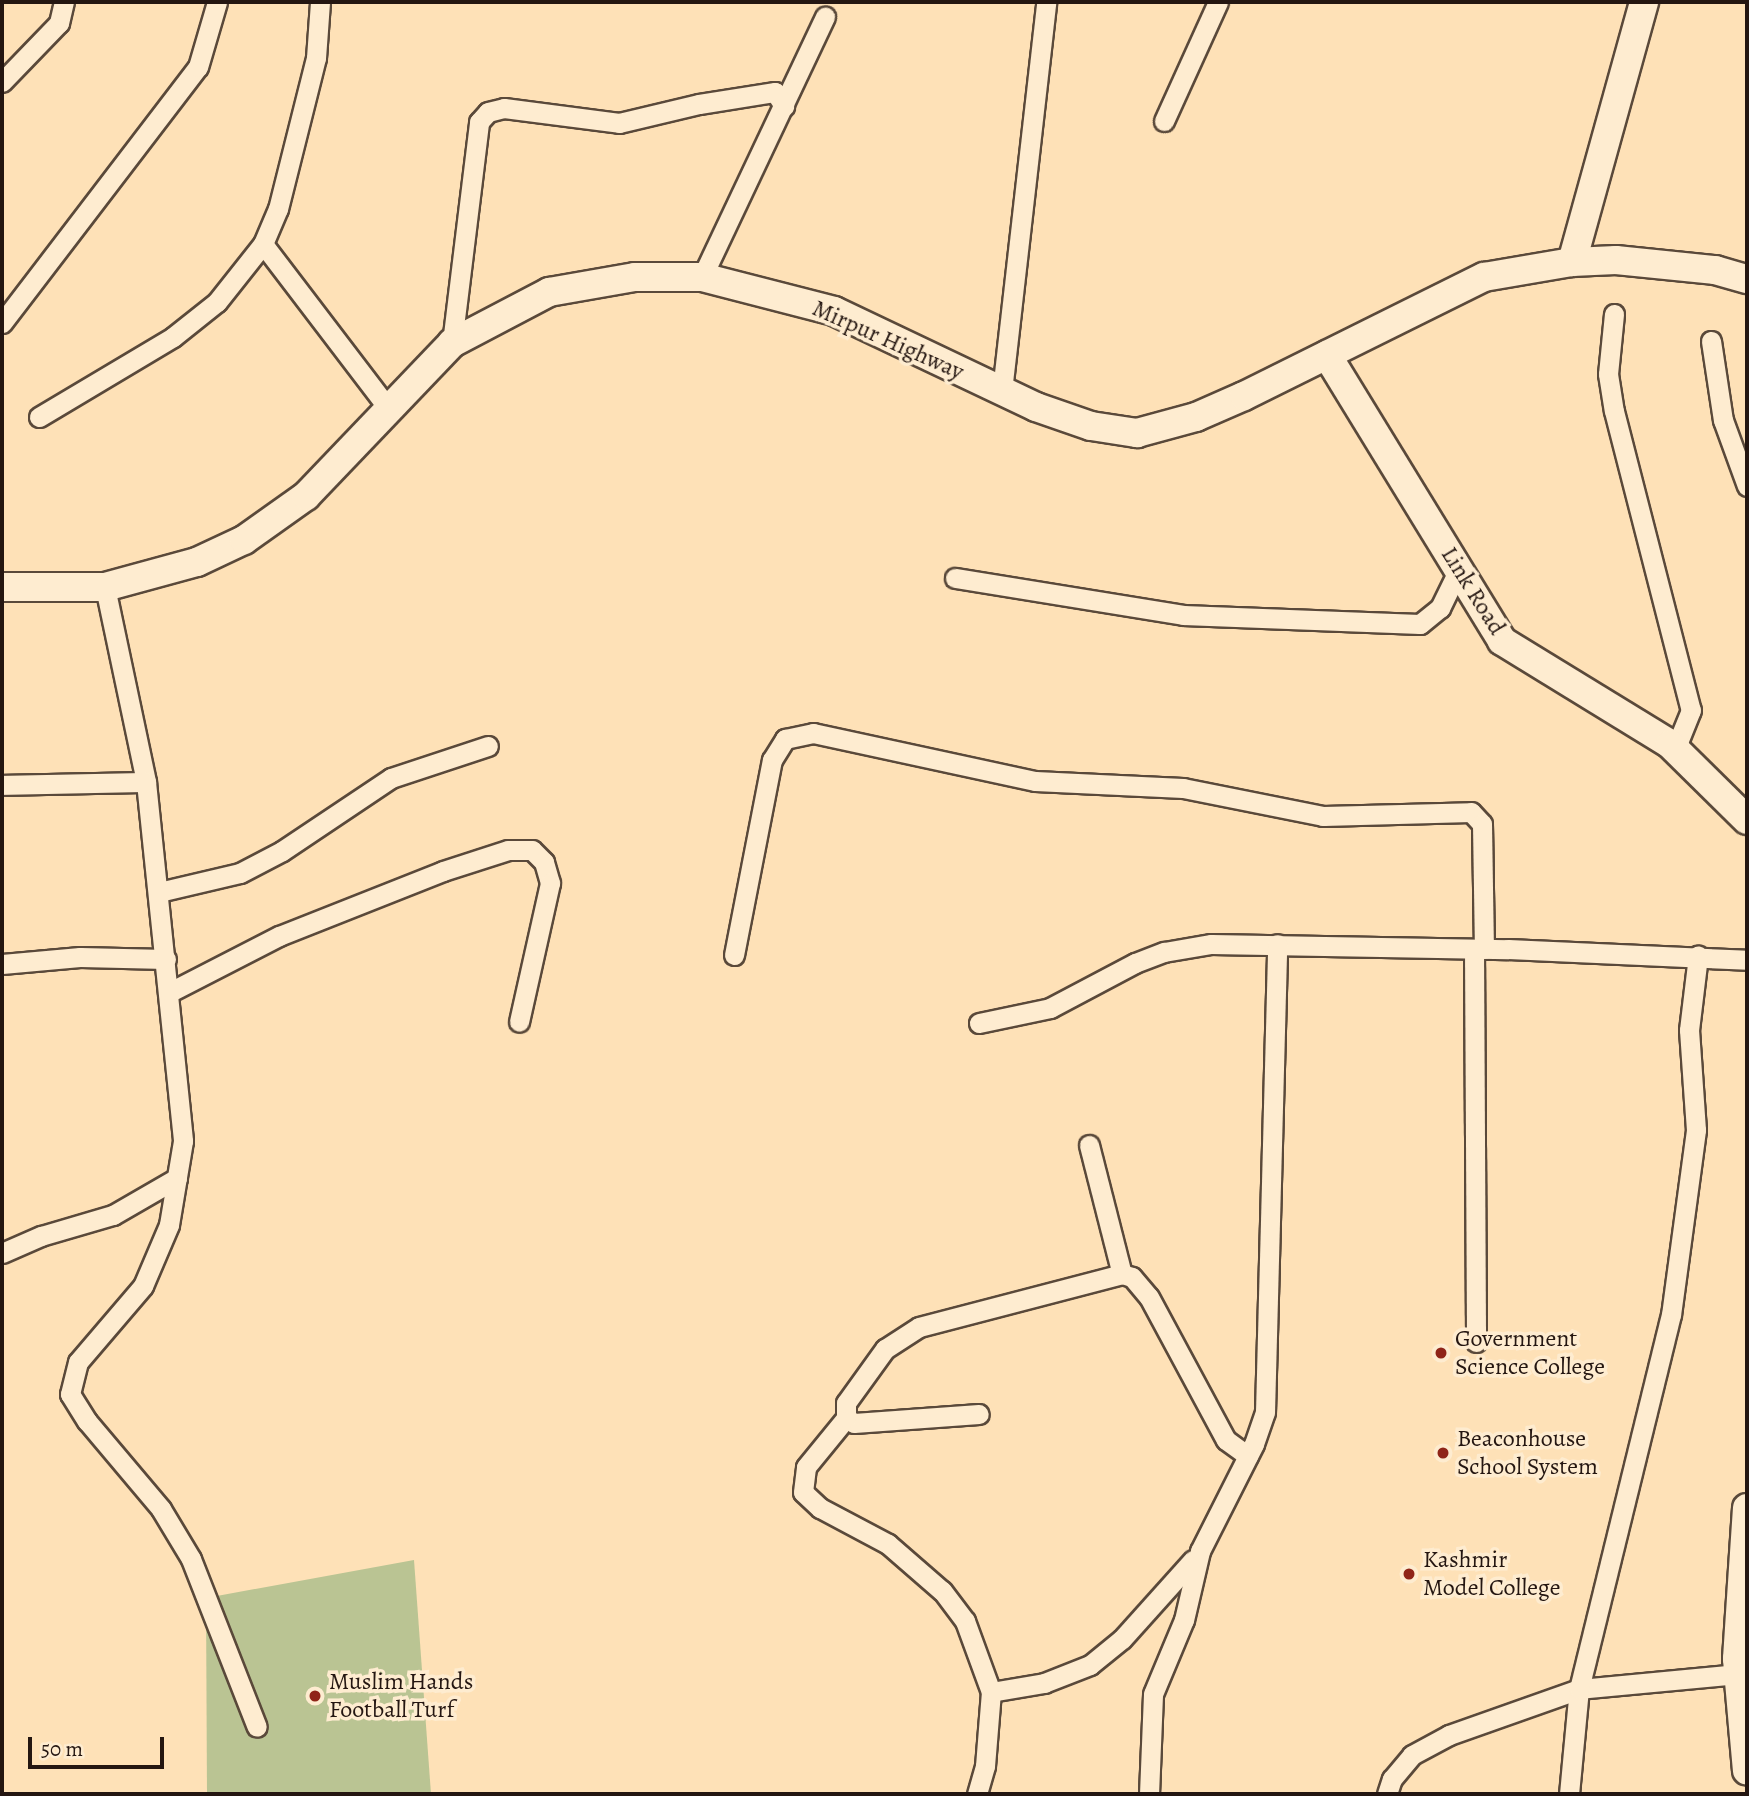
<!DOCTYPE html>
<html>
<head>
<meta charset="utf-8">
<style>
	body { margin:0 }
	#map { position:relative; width:1749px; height:1796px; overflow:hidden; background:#fee1b7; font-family:Alegreya,serif }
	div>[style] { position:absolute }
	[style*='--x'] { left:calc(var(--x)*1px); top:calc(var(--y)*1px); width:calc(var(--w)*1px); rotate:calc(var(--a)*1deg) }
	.green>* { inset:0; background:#bac493 }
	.roads { filter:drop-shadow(2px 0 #5a493a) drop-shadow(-2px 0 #5a493a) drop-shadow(0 2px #5a493a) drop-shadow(0 -2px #5a493a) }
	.street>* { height:19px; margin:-9.5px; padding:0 9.5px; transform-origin:9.5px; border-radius:9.5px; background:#feecd0 }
	.secondary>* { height:28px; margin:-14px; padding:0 14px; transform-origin:14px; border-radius:14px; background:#feecd0 }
	.dots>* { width:19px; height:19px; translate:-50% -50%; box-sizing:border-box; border:4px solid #feecd0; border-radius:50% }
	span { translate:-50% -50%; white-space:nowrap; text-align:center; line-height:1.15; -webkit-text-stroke:7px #feecd0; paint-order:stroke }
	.street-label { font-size:24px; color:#241611 }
	.poi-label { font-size:24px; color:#241611 }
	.left { translate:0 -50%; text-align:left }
	.frame { position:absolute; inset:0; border:4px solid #241611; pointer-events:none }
	.scale { position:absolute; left:28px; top:1737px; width:136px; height:32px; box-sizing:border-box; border:4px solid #241611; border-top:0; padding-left:9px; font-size:21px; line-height:24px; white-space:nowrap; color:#241611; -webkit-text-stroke:5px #feecd0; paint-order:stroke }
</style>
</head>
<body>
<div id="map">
	<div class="green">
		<div style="clip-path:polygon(414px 1560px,431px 1794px,207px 1794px,206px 1598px)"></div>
	</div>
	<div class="roads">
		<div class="street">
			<div style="--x:2;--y:82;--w:82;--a:-46"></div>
			<div style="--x:59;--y:23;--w:22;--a:-77"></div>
			<div style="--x:1164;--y:121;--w:131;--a:-65.6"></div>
			<div style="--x:263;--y:244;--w:211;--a:52.7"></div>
			<div style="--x:702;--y:277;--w:288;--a:-64.7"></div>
			<div style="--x:1614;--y:314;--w:60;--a:95.7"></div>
			<div style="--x:1608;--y:374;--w:37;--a:81"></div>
			<div style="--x:1614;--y:411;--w:309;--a:75.6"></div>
			<div style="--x:1691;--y:710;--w:32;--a:112"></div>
			<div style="--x:1679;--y:740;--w:10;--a:156"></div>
			<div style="--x:2;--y:323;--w:322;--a:-52.6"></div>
			<div style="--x:198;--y:67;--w:68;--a:-73.7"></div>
			<div style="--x:1711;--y:341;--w:80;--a:81.4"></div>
			<div style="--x:1723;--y:420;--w:70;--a:70"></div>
			<div style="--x:452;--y:343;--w:223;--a:-83"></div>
			<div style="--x:479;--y:122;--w:13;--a:-48"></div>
			<div style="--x:488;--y:112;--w:16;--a:-14"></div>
			<div style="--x:504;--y:108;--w:116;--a:7.4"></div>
			<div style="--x:619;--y:123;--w:82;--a:-13.4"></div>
			<div style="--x:699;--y:104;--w:77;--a:-9"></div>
			<div style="--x:775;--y:92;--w:17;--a:57"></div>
			<div style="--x:1002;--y:391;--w:391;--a:-83.5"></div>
			<div style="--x:39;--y:417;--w:156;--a:-30.8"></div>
			<div style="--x:173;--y:337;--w:56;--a:-38.5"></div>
			<div style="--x:217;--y:302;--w:74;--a:-51.6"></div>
			<div style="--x:263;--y:244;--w:38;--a:-67"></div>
			<div style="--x:278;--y:209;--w:156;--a:-75.9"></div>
			<div style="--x:316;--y:58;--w:56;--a:-85.9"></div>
			<div style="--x:955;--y:578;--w:231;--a:9.2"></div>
			<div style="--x:1183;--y:615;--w:237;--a:2.2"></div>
			<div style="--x:1420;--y:624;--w:26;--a:-39"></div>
			<div style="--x:1440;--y:608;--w:43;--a:-64"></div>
			<div style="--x:105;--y:587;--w:199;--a:78.1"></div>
			<div style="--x:146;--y:782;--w:361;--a:84.1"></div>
			<div style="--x:183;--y:1141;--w:85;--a:99.5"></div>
			<div style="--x:169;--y:1225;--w:66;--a:113.1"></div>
			<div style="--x:143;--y:1286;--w:100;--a:130.5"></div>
			<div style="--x:78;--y:1362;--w:33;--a:104"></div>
			<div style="--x:70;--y:1394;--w:32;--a:58"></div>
			<div style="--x:87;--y:1421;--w:115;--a:49.9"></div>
			<div style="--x:161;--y:1509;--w:58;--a:59"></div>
			<div style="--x:191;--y:1559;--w:180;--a:68.6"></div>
			<div style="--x:2;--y:785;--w:144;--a:-1.2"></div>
			<div style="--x:159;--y:892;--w:83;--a:-13.2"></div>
			<div style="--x:240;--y:873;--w:47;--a:-27.6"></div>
			<div style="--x:282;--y:851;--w:131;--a:-33.8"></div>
			<div style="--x:391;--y:778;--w:102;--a:-18.3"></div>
			<div style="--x:1474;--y:949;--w:393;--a:89.7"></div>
			<div style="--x:734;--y:955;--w:199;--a:-79"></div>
			<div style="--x:772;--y:760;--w:25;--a:-58"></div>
			<div style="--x:785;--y:739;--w:29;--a:-12"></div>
			<div style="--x:813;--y:733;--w:227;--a:12.2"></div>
			<div style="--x:1035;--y:781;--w:148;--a:2.7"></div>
			<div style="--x:1183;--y:788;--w:143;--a:11.3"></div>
			<div style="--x:1323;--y:816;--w:148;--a:-1.5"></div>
			<div style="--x:1471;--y:812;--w:16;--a:47"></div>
			<div style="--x:1482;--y:824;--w:125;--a:89.1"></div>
			<div style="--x:2;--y:964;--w:78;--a:-5.1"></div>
			<div style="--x:80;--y:957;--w:86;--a:1.3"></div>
			<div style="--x:170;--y:992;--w:123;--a:-27.2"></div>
			<div style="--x:279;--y:936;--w:176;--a:-21.6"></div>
			<div style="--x:443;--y:871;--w:68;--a:-17.9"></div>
			<div style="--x:508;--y:850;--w:24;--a:0"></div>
			<div style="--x:532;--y:850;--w:17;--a:45"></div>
			<div style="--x:544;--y:862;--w:22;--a:74"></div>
			<div style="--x:550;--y:883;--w:142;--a:102.6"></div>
			<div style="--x:979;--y:1023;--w:73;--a:-11.9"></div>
			<div style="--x:1050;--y:1008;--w:96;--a:-27.9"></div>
			<div style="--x:1135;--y:963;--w:31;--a:-21"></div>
			<div style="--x:1164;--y:952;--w:48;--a:-9.7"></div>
			<div style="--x:1211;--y:944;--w:297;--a:1"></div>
			<div style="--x:1508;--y:949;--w:239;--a:2.6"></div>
			<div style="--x:1089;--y:1145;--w:133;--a:75.7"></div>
			<div style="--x:2;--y:1253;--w:43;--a:-23.6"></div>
			<div style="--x:41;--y:1236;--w:75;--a:-16.3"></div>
			<div style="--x:113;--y:1215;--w:74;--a:-30"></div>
			<div style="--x:846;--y:1418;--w:9;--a:32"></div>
			<div style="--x:854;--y:1423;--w:125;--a:-4.1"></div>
			<div style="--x:991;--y:1692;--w:54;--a:-9.6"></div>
			<div style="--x:1044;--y:1683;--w:49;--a:-21.4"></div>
			<div style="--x:1090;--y:1665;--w:41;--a:-39.1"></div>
			<div style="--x:1122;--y:1639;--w:106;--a:-48.1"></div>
			<div style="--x:977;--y:1794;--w:29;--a:-74"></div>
			<div style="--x:985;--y:1766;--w:74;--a:-85.4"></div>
			<div style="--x:991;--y:1692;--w:76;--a:-110.1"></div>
			<div style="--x:965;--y:1621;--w:38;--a:-127"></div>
			<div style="--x:942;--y:1591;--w:72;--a:-139"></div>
			<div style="--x:888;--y:1544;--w:77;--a:-152.1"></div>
			<div style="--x:820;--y:1508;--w:23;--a:-137"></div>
			<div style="--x:803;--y:1492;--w:25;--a:-83"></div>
			<div style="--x:806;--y:1467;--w:63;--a:-50.8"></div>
			<div style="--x:846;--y:1418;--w:15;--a:-90"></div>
			<div style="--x:846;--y:1403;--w:67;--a:-54.2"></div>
			<div style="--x:885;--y:1349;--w:40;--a:-32.9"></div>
			<div style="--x:919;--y:1327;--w:210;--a:-14.6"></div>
			<div style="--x:1122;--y:1274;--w:10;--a:17"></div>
			<div style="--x:1132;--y:1277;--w:26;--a:50"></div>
			<div style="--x:1149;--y:1297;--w:162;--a:61.7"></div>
			<div style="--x:1226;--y:1440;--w:27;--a:36"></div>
			<div style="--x:1149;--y:1794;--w:100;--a:-87.7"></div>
			<div style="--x:1153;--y:1694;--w:80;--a:-67.3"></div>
			<div style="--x:1184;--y:1620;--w:71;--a:-76.9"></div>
			<div style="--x:1200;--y:1551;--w:120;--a:-63.2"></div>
			<div style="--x:1254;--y:1444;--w:34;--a:-71"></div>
			<div style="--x:1265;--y:1412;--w:468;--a:-88.5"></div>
			<div style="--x:1387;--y:1794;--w:16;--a:-72"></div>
			<div style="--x:1392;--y:1779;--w:31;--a:-50"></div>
			<div style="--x:1412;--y:1755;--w:42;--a:-28.4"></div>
			<div style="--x:1449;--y:1735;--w:138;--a:-19.5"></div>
			<div style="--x:1579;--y:1689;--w:161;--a:-5.4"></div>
			<div style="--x:1569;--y:1794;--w:105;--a:-84.6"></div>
			<div style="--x:1579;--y:1689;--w:385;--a:-76.2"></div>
			<div style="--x:1671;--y:1315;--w:187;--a:-82.3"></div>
			<div style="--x:1696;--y:1130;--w:100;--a:-94"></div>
			<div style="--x:1689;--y:1030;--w:75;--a:-83.1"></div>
		</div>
		<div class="secondary">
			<div style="--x:1572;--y:262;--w:270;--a:-74.5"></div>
			<div style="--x:1327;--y:355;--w:335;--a:58.5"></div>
			<div style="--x:1502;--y:641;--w:197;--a:31.5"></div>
			<div style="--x:1670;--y:744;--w:108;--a:44.6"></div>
			<div style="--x:2;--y:587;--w:103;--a:0"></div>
			<div style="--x:105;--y:587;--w:95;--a:-15.2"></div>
			<div style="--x:197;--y:562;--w:52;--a:-25.1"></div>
			<div style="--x:244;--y:540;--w:76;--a:-35.4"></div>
			<div style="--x:306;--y:496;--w:211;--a:-46.3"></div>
			<div style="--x:452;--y:343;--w:110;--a:-27.7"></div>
			<div style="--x:549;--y:292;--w:87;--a:-9.9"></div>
			<div style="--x:635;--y:277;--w:67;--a:0"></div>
			<div style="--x:702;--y:277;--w:136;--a:14.4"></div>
			<div style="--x:834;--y:311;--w:224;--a:25.4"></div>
			<div style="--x:1036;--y:407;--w:58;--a:19.1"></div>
			<div style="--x:1091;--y:426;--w:47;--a:8.7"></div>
			<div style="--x:1137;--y:433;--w:61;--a:-15.2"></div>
			<div style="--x:1196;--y:417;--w:52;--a:-23.6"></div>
			<div style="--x:1244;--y:396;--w:268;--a:-26.4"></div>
			<div style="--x:1484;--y:277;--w:89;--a:-9.7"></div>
			<div style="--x:1572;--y:262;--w:44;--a:-2.6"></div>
			<div style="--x:1616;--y:260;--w:100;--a:5.8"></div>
			<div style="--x:1715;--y:270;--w:33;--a:16"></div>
			<div style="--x:1747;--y:1508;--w:151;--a:93.8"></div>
			<div style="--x:1737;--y:1659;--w:112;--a:84.9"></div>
		</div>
	</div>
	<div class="dots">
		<div style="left:1441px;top:1353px;background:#8f2418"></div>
		<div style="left:1443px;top:1453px;background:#8f2418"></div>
		<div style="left:1409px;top:1574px;background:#8f2418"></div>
		<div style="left:315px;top:1696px;background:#8f2418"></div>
	</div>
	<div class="street-label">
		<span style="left:888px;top:340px;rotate:24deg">Mirpur Highway</span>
		<span style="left:1473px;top:591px;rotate:58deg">Link Road</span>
	</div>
	<div class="poi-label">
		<span class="left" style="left:1455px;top:1353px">Government<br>Science College</span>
		<span class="left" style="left:1457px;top:1453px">Beaconhouse<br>School System</span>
		<span class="left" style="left:1423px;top:1574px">Kashmir<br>Model College</span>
		<span class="left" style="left:329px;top:1696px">Muslim Hands<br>Football Turf</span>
	</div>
	<div class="frame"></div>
	<div class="scale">50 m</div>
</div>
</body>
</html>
